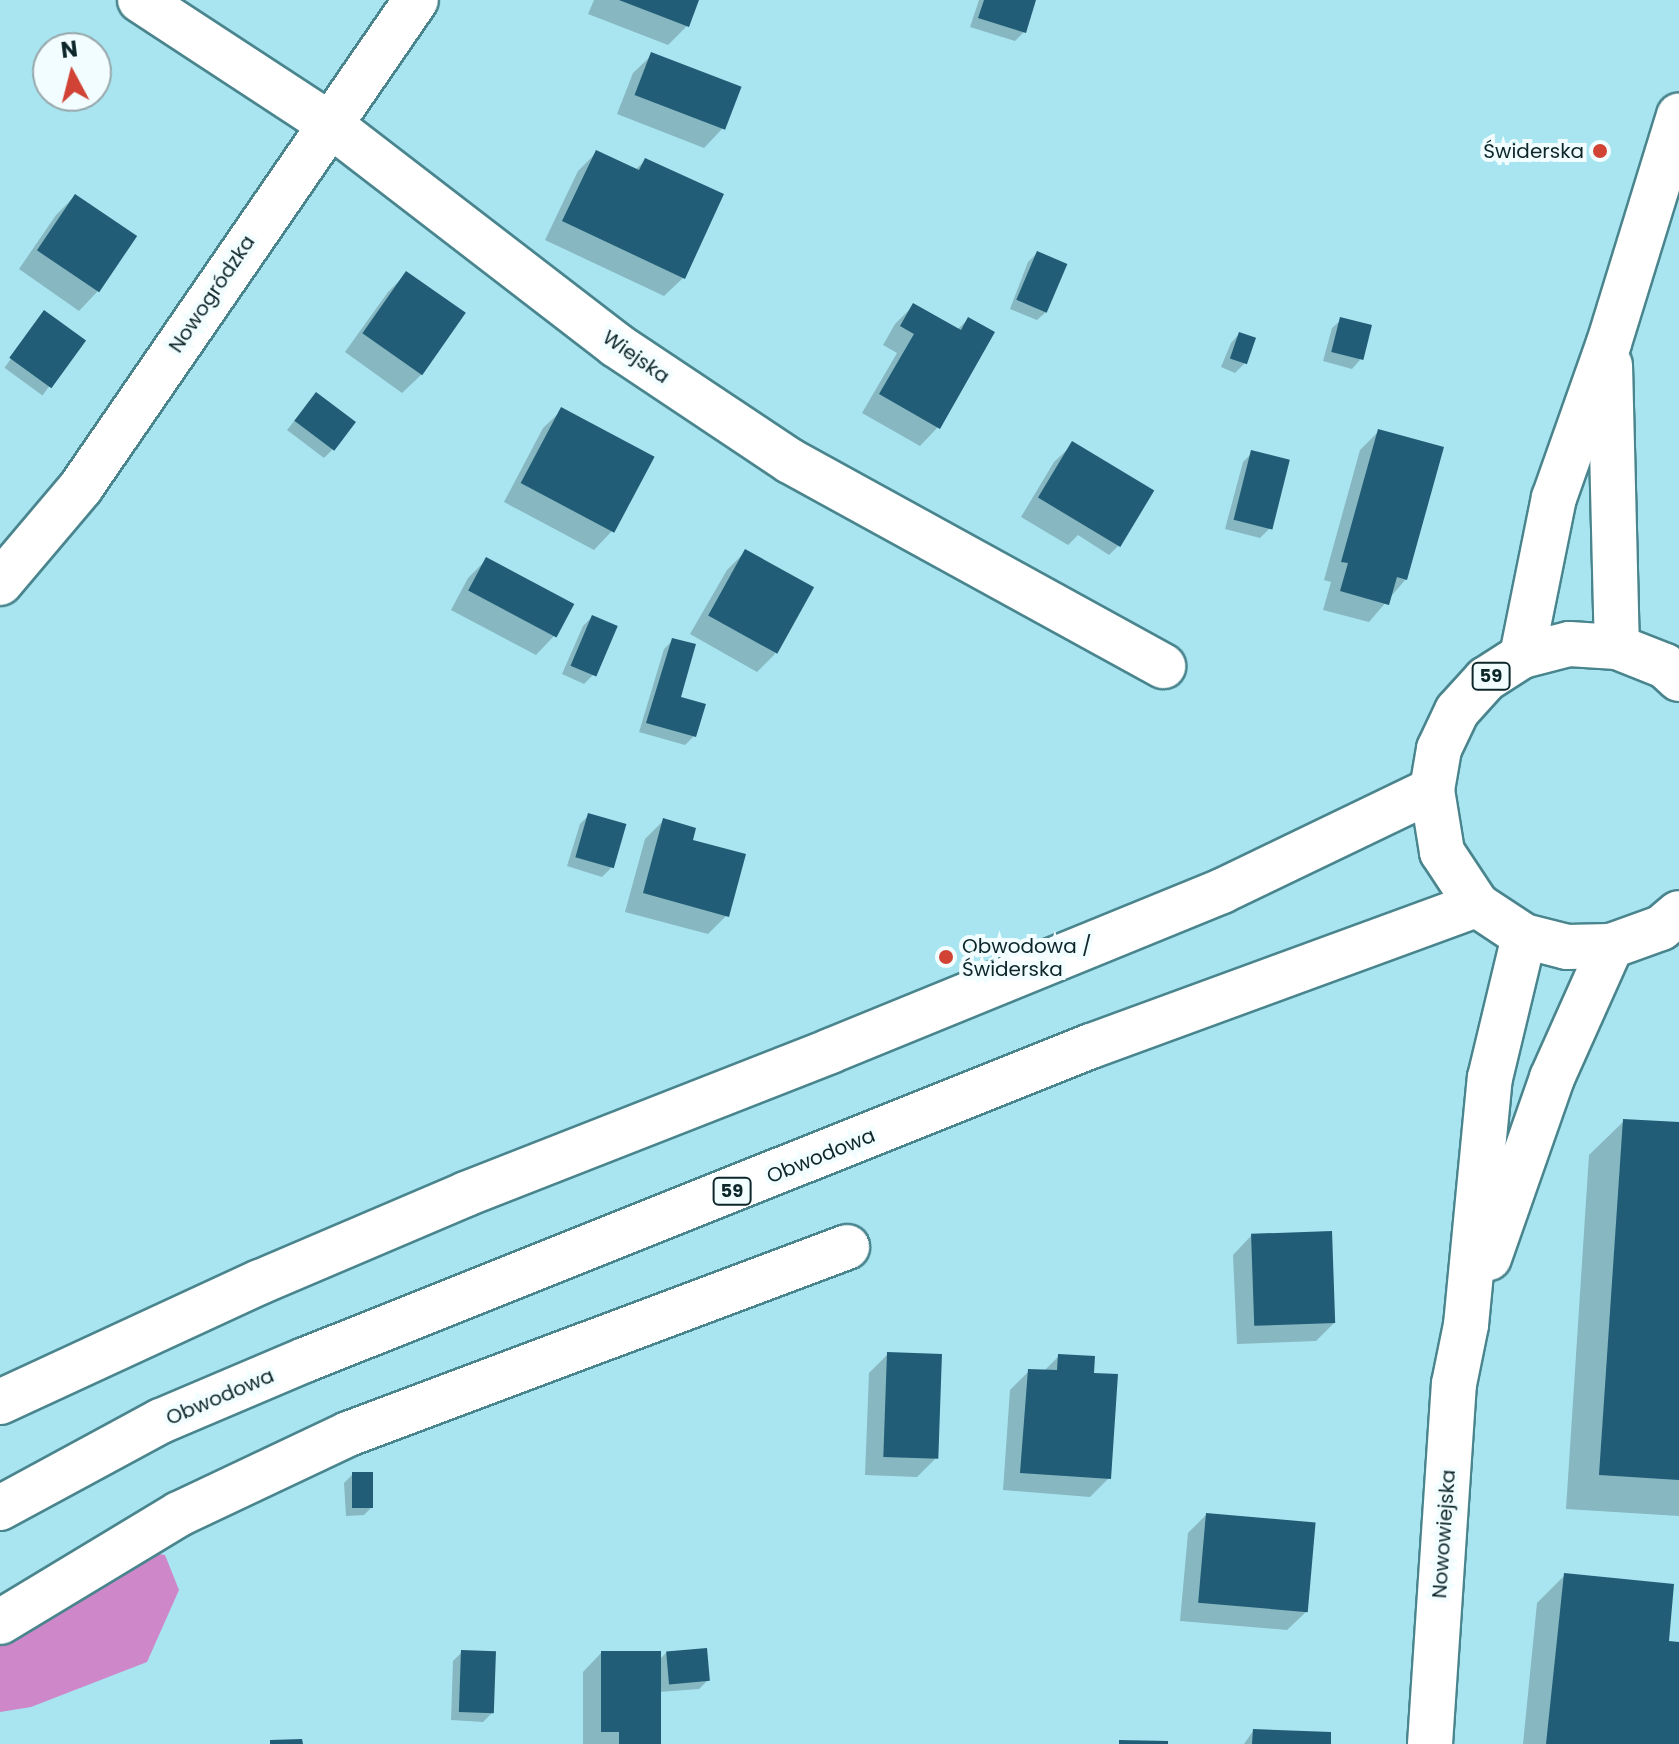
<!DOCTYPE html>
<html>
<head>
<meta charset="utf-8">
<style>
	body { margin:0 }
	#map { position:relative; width:1679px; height:1744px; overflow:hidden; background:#a9e5f0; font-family:Poppins,sans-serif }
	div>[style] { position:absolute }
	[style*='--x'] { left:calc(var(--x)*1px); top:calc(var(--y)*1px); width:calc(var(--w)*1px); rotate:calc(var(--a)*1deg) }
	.forest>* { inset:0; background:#ce87c8 }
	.shadow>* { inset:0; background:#0003; transform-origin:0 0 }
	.building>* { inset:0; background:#215d76; transform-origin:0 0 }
	.roads { filter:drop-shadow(2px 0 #4a858e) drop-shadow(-2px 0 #4a858e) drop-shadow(0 2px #4a858e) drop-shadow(0 -2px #4a858e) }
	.minor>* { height:44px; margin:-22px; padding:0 22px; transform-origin:22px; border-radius:22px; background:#fff }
	.major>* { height:44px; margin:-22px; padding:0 22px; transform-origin:22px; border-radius:22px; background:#fff }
	.dots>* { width:22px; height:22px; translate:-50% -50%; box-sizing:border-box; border:4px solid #f1fdff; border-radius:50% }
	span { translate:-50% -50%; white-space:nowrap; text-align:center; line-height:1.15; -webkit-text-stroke:8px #f1fdff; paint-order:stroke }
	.shield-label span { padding:2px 6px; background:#f1fdff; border:2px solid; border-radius:6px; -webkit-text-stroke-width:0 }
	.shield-label { font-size:18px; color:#0d262a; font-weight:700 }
	.poi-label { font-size:20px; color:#0d262a }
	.right { translate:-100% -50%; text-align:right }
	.left { translate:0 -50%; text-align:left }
	.street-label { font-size:20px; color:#0d262a }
	.north { position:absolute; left:32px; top:32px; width:80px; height:80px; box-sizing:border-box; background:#f1fdff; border:2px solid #96a7aa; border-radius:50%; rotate:353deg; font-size:22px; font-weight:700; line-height:32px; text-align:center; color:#0d262a }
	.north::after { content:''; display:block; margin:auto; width:28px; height:36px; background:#d04335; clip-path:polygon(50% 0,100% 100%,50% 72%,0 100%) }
</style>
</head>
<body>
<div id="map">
	<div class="forest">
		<div style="clip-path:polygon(119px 1547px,165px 1555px,179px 1590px,147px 1662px,31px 1707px,0 1712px,0 1602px)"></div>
	</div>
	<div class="shadow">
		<div style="clip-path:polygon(594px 0,697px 0,687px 26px,668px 45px,588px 14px)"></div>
		<div style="clip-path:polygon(979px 0,1034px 0,1024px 32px,1015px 41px,970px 27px)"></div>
		<div style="clip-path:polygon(652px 55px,738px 88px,722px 129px,704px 148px,617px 114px,633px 73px)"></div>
		<div style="clip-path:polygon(597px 152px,635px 170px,646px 160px,683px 278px,664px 296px,545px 240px,578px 171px)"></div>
		<div style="clip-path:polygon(75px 196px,135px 237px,97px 292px,79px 311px,19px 269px,56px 215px)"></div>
		<div style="clip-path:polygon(1037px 253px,1046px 312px,1037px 320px,1010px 309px,1028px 262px)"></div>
		<div style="clip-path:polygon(406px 274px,421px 375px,402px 393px,345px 352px,388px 292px)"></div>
		<div style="clip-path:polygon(914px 305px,957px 330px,968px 319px,938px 427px,920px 446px,862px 413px,897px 353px,883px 345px,895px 324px)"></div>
		<div style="left:45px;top:312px;width:47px;height:69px;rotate:36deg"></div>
		<div style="clip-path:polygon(1341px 320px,1360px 360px,1352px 369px,1323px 361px,1332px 328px)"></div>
		<div style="clip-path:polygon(1239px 334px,1244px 364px,1235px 373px,1221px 367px,1231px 343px)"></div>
		<div style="clip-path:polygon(316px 394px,333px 449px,324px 458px,287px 430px)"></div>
		<div style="clip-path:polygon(562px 410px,652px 458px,612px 531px,594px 550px,504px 502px,543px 428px)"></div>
		<div style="clip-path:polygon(1379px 431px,1406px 579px,1369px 622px,1323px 610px,1331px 582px,1324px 580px,1360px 450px)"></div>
		<div style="clip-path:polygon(1073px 444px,1118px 546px,1109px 555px,1078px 535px,1068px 545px,1021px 517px,1054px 462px)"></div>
		<div style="clip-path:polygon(1252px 453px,1269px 529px,1260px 538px,1225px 529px,1243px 462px)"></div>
		<div style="clip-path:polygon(745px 552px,775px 654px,757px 672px,690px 634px,727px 570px)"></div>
		<div style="clip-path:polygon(487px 559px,571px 605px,554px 636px,536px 655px,451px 610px,468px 578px)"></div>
		<div style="clip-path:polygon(592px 617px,593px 675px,584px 684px,562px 674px,583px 626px)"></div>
		<div style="clip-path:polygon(673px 640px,678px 698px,694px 736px,685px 745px,639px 732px,664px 649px)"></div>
		<div style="clip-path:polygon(589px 815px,611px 868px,602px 877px,567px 866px,580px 824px)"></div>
		<div style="clip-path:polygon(664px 820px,727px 915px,708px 934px,625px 912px,645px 839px)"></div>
		<div style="clip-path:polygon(1624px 1121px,1679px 1124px,1679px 1516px,1566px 1509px,1589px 1155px)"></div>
		<div style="clip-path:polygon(1251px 1236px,1334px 1323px,1316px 1341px,1237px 1344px,1233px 1255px)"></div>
		<div style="clip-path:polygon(888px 1354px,935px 1459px,917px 1477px,865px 1475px,869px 1373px)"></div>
		<div style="clip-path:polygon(1059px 1356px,1092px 1375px,1109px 1478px,1090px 1497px,1003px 1490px,1010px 1390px,1029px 1371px,1043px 1372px)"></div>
		<div style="clip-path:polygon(353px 1474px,373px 1506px,364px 1515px,346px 1516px,344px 1483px)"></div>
		<div style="clip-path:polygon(1206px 1515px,1306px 1612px,1287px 1630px,1180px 1621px,1188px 1533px)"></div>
		<div style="clip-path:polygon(1564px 1576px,1667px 1643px,1679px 1644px,1679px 1744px,1523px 1744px,1537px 1603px)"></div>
		<div style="clip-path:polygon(462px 1652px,492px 1713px,483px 1722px,451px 1720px,453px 1661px)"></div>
		<div style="clip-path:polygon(601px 1653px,658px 1661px,666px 1653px,708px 1680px,699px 1689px,659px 1692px,659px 1744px,583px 1744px,583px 1672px)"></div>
		<div style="clip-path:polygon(1253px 1731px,1329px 1744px,1244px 1744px)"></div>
	</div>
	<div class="building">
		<div style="clip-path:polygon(619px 0,699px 0,689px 27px)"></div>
		<div style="clip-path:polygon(984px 0,1036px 0,1026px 33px,978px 18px)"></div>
		<div style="left:651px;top:52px;width:97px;height:46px;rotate:21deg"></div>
		<div style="clip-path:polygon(596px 150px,639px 170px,645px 158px,724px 194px,685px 279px,562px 221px)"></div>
		<div style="left:75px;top:194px;width:75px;height:68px;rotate:34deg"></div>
		<div style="left:1037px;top:251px;width:33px;height:53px;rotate:23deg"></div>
		<div style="left:406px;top:271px;width:73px;height:76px;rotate:35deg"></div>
		<div style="clip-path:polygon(913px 303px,961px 330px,968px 317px,995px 332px,940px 429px,879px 394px,914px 334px,900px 326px)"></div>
		<div style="left:44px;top:310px;width:52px;height:59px;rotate:36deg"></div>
		<div style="left:1340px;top:317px;width:33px;height:36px;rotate:14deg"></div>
		<div style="left:1239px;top:332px;width:18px;height:28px;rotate:19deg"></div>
		<div style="left:316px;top:392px;width:50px;height:36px;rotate:37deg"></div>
		<div style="left:561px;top:407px;width:106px;height:86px;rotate:28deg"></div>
		<div style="clip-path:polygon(1378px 429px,1444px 447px,1407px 580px,1397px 577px,1389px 605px,1340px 591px,1348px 563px,1341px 562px)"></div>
		<div style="left:1072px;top:441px;width:96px;height:66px;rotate:31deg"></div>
		<div style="left:1251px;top:450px;width:40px;height:72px;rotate:14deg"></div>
		<div style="left:745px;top:549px;width:79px;height:76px;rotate:29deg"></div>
		<div style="left:486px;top:557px;width:100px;height:38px;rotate:28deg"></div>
		<div style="left:592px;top:615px;width:28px;height:55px;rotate:23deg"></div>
		<div style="clip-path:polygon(672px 638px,696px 644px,681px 697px,706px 704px,696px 737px,646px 723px)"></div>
		<div style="left:588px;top:813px;width:40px;height:46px;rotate:16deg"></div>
		<div style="clip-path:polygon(663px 818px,696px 828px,693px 840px,746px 854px,729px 917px,643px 893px)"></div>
		<div style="clip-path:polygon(1623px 1119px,1679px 1122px,1679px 1480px,1599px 1475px)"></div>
		<div style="left:1332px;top:1231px;width:92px;height:81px;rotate:88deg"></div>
		<div style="left:887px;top:1352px;width:55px;height:105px;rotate:2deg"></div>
		<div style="clip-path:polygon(1058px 1354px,1095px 1356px,1094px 1373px,1118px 1374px,1111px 1479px,1020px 1473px,1028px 1369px,1057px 1370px)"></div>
		<div style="left:352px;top:1472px;width:21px;height:36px"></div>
		<div style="left:1206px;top:1513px;width:110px;height:90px;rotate:5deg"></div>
		<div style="clip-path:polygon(1564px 1573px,1674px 1584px,1669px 1641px,1679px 1642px,1679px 1744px,1546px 1744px)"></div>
		<div style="left:707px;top:1648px;width:33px;height:41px;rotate:85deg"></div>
		<div style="left:461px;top:1650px;width:35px;height:62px;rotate:2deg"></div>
		<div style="clip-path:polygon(601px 1651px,661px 1651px,661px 1744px,619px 1744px,619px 1732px,601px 1732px)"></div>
		<div style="clip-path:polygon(1253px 1729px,1331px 1732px,1331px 1744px,1252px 1744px)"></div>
		<div style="clip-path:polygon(302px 1739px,303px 1744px,270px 1744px,270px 1740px)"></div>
		<div style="clip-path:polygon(1119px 1740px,1168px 1741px,1168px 1744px,1119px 1744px)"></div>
	</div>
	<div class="roads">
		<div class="minor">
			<div style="--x:140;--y:0;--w:225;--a:33.2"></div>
			<div style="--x:328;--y:123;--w:364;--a:37.6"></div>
			<div style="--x:616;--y:345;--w:209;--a:33.7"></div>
			<div style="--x:790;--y:461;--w:426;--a:28.8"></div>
			<div style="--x:1610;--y:365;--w:282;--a:88.6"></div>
			<div style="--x:0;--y:583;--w:126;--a:-49.8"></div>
			<div style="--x:81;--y:487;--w:591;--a:-55.48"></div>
			<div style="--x:1522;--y:656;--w:161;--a:-78.6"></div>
			<div style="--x:1554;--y:498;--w:164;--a:-70.5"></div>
			<div style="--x:1609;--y:343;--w:238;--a:-72.9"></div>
			<div style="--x:1489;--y:1258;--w:191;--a:-70.7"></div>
			<div style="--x:1552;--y:1078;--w:145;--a:-65.9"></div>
			<div style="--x:0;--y:1622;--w:209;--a:-31.1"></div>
			<div style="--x:179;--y:1514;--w:187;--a:-25.3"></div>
			<div style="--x:348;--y:1434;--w:533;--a:-20.54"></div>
			<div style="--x:1430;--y:1744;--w:361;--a:-86.2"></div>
			<div style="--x:1454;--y:1384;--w:60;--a:-78.5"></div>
			<div style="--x:1466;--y:1325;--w:248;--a:-84.5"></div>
			<div style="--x:1490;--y:1078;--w:146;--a:-76.5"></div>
		</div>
		<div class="major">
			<div style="--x:1679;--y:679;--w:19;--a:-137"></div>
			<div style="--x:1665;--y:666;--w:52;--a:-158.4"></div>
			<div style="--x:1617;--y:647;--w:48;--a:-176.4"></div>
			<div style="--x:1569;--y:644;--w:49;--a:165.7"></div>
			<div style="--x:1522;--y:656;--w:43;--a:147.4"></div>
			<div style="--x:1486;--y:679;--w:43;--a:132.2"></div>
			<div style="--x:1457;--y:711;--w:42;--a:115.3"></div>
			<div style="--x:1439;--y:749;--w:42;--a:99.7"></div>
			<div style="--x:1432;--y:790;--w:63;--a:80.8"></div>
			<div style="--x:1442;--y:852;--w:64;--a:56.6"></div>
			<div style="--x:1477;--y:905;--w:56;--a:33.4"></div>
			<div style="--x:1524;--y:936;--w:44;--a:14.3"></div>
			<div style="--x:1567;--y:947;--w:44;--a:-1.3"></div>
			<div style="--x:1611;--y:946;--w:53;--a:-19.8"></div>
			<div style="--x:1661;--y:928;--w:23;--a:-40"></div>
			<div style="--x:0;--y:1402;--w:286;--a:-24.8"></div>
			<div style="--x:260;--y:1282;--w:224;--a:-23.1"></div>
			<div style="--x:466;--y:1194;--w:391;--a:-21.4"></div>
			<div style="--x:830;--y:1051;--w:423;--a:-22.2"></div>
			<div style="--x:1222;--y:891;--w:233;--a:-25.7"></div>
			<div style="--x:0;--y:1508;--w:183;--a:-28.4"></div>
			<div style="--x:161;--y:1421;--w:156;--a:-23"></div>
			<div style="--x:305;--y:1360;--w:846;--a:-21.78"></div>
			<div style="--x:1091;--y:1046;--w:411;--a:-20.1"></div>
		</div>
	</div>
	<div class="dots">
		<div style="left:1600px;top:151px;background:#d04335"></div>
		<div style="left:946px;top:957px;background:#d04335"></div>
	</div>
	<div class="shield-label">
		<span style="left:1491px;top:676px">59</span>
		<span style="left:732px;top:1191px">59</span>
	</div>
	<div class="poi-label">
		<span class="right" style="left:1584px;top:151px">Świderska</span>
		<span class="left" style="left:962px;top:958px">Obwodowa /<br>Świderska</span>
	</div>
	<div class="street-label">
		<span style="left:212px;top:294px;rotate:-56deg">Nowogródzka</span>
		<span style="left:636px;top:357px;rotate:35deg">Wiejska</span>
		<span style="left:821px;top:1156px;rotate:-22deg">Obwodowa</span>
		<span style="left:220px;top:1397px;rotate:-23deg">Obwodowa</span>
		<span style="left:1444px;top:1534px;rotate:-86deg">Nowowiejska</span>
	</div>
	<div class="north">N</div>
</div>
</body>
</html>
